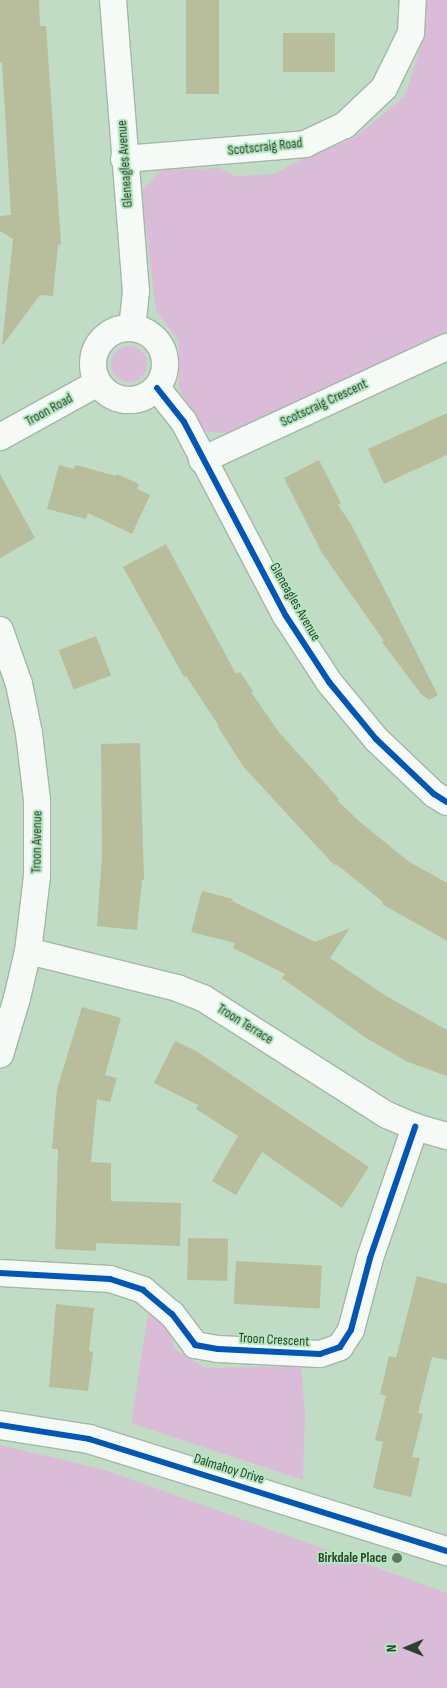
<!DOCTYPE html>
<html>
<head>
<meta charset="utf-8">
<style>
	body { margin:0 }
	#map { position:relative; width:447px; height:1688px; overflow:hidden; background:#c0dcc5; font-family:"Sofia Sans Condensed",sans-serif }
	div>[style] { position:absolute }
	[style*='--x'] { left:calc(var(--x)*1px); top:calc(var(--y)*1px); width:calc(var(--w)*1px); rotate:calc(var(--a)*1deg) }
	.green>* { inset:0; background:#dabcd8 }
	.round { border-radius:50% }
	.building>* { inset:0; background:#b8bd9c; transform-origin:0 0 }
	.roads { filter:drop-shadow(1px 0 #a2b8a6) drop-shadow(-1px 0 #a2b8a6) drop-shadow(0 1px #a2b8a6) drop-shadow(0 -1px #a2b8a6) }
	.minor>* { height:26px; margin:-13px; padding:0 13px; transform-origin:13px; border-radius:13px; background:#f6faf6 }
	.minor>.ring { margin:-13px; padding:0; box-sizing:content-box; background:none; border:26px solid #f6faf6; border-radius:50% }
	.tertiary>* { height:28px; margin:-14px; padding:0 14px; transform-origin:14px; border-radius:14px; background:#f6faf6 }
	.cycleway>* { height:6px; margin:-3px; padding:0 3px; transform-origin:3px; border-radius:3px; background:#0057b8 }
	.dots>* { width:14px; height:14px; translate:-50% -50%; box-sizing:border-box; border:2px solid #b4e8be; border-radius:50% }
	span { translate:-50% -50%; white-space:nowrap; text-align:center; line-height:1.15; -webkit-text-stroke:4px #b4e8be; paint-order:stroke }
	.street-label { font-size:14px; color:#2b4030 }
	.poi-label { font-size:14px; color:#2b4030; font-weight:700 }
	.right { translate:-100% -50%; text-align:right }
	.north { position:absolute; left:382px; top:1623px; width:50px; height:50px; -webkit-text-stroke:4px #b4e8be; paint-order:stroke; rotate:269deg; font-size:14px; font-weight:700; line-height:20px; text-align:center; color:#2b4030 }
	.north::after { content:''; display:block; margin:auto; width:18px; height:22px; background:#2b4030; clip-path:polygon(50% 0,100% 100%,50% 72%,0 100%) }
</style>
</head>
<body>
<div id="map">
	<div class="green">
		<div style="clip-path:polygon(427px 0,447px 0,447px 334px,231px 433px,205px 432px,179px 389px,179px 341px,156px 311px,141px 191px,162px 170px,220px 168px,234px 176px,275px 174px,300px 160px,354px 138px,405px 96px,425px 34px)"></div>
		<div class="round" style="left:111px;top:346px;width:36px;height:36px"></div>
		<div style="clip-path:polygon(149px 1308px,167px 1325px,175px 1349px,205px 1368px,301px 1366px,305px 1413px,303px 1480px,131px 1423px)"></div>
		<div style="clip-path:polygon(0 1445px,105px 1470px,447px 1593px,447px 1688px,0 1688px)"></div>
	</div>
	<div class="building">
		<div style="clip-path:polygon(0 0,39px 0,40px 26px,46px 26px,61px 244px,58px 245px,53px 296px,40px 295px,2px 346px,13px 239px,0 231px,0 216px,11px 215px,2px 62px,0 62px)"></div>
		<div style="left:186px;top:0;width:33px;height:94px"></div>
		<div style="left:283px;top:33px;width:52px;height:39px"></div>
		<div style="clip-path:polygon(447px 413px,447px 455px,384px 484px,368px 449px)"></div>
		<div style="clip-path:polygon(319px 460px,341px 503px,338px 505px,351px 524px,438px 695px,429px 700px,421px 694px,382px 642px,384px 641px,322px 553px,284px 478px)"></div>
		<div style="clip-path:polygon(59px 465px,74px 469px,76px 465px,116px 476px,117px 474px,139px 484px,137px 489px,150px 495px,132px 534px,88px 513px,86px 519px,47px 509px)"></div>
		<div style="clip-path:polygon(0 474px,35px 538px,0 558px)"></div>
		<div style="clip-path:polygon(166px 544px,236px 674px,240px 672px,253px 691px,251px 692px,278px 731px,339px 799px,337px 800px,359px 821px,408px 861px,447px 883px,447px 941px,382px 904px,383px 902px,336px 864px,334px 865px,243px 766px,218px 727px,219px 726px,186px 676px,184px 677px,123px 567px)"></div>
		<div style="left:96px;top:636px;width:42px;height:40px;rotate:69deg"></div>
		<div style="clip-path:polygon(140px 743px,144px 880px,142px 880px,137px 930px,97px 926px,102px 855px,101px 744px)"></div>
		<div style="clip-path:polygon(202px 891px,233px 899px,232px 901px,315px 942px,350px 928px,330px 958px,386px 996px,447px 1030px,447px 1076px,408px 1062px,366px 1038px,282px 978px,285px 974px,233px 948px,235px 943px,191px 932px)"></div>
		<div style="clip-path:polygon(82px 1007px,121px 1018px,105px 1075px,117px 1078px,110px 1102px,97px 1099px,91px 1162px,111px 1163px,111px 1201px,181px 1203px,180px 1246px,96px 1243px,96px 1251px,55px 1249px,58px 1149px,52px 1149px,57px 1089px)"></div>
		<div style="clip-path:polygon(175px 1041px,196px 1051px,369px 1167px,342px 1208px,262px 1152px,236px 1195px,212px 1181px,238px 1136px,196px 1109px,198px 1105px,154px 1083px)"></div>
		<div style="left:188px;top:1238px;width:40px;height:42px;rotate:1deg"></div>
		<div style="left:236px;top:1261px;width:86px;height:43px;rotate:3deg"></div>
		<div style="clip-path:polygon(417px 1276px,447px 1284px,447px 1360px,432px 1357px,418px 1413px,423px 1414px,412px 1457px,420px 1458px,411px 1497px,373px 1488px,383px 1442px,375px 1440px,386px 1396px,380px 1394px,389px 1356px,396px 1358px)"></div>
		<div style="clip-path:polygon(56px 1304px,94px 1308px,89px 1351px,93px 1352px,88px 1391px,49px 1387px)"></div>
	</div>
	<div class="roads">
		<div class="minor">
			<div style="--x:113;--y:0;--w:292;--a:85.5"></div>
			<div style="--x:136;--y:291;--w:37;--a:96"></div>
			<div style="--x:124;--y:159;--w:182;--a:-4.7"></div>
			<div style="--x:305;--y:144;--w:44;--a:-25.4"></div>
			<div style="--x:345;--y:125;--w:54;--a:-43.5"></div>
			<div style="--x:384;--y:88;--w:61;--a:-63.9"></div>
			<div style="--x:411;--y:33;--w:33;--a:-87"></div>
			<div class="ring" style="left:93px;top:328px;width:46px;height:46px"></div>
			<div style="--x:157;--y:388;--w:43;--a:51.5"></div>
			<div style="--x:184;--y:422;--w:219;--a:62.3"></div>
			<div style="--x:286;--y:616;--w:79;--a:56.9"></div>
			<div style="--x:329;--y:682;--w:74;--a:50.5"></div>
			<div style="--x:376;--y:739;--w:80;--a:43.5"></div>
			<div style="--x:434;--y:794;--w:15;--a:32"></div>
			<div style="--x:0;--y:437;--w:112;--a:-28.9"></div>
			<div style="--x:202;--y:460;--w:270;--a:-24.8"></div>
			<div style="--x:0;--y:630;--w:57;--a:70.6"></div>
			<div style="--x:19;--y:684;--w:50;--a:78.5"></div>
			<div style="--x:29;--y:733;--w:67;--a:83.2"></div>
			<div style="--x:37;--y:800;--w:76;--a:90"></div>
			<div style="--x:37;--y:876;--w:76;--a:96.8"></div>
			<div style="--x:28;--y:951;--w:48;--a:103.2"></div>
			<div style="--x:17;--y:998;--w:59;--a:106.6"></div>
			<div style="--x:28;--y:951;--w:154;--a:13.9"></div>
			<div style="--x:177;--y:988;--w:28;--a:21"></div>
			<div style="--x:203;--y:998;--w:218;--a:32.5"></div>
			<div style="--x:387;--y:1115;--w:30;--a:23"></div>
			<div style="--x:415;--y:1127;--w:33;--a:16"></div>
			<div style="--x:0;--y:1273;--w:110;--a:3.1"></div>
			<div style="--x:110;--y:1279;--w:35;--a:18"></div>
			<div style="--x:143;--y:1290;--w:38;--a:40"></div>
			<div style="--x:172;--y:1314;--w:39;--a:53"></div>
			<div style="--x:195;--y:1345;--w:23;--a:10"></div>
			<div style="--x:218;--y:1349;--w:102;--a:2.8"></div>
			<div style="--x:320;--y:1354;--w:21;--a:-19"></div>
			<div style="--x:340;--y:1347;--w:20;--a:-57"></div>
			<div style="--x:351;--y:1330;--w:74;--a:-75.2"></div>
			<div style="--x:370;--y:1258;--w:139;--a:-71"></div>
		</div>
		<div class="tertiary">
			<div style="--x:0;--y:1425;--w:90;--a:8.9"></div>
			<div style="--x:89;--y:1439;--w:375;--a:17.4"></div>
		</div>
	</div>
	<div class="cycleway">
		<div style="--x:157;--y:388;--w:43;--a:51.5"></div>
		<div style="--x:184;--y:422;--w:219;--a:62.3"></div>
		<div style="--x:286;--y:616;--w:79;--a:56.9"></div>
		<div style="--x:329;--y:682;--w:74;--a:50.5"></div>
		<div style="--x:376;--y:739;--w:80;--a:43.5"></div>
		<div style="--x:434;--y:794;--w:15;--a:32"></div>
		<div style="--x:0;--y:1273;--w:110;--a:3.1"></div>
		<div style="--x:110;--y:1279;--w:35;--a:18"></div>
		<div style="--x:143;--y:1290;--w:38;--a:40"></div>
		<div style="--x:172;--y:1314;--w:39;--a:53"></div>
		<div style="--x:195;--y:1345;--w:23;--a:10"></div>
		<div style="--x:218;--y:1349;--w:102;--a:2.8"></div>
		<div style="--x:320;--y:1354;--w:21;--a:-19"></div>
		<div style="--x:340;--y:1347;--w:20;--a:-57"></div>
		<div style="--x:351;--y:1330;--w:74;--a:-75.2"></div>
		<div style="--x:370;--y:1258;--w:139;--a:-71"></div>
		<div style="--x:0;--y:1425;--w:90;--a:8.9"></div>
		<div style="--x:89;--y:1439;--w:375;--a:17.4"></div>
	</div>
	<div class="dots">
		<div style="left:397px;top:1558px;background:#5f7764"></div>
	</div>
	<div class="street-label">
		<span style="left:265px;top:147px;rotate:-6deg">Scotscraig Road</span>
		<span style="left:125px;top:164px;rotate:-94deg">Gleneagles Avenue</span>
		<span style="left:324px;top:403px;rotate:-25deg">Scotscraig Crescent</span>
		<span style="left:49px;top:410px;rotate:-29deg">Troon Road</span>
		<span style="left:295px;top:602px;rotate:60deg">Gleneagles Avenue</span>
		<span style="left:37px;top:842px;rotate:-89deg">Troon Avenue</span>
		<span style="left:245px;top:1024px;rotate:32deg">Troon Terrace</span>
		<span style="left:274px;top:1340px;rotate:3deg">Troon Crescent</span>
		<span style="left:229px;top:1469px;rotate:17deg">Dalmahoy Drive</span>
	</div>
	<div class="poi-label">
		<span class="right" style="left:387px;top:1558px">Birkdale Place</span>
	</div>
	<div class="north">N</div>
</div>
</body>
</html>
